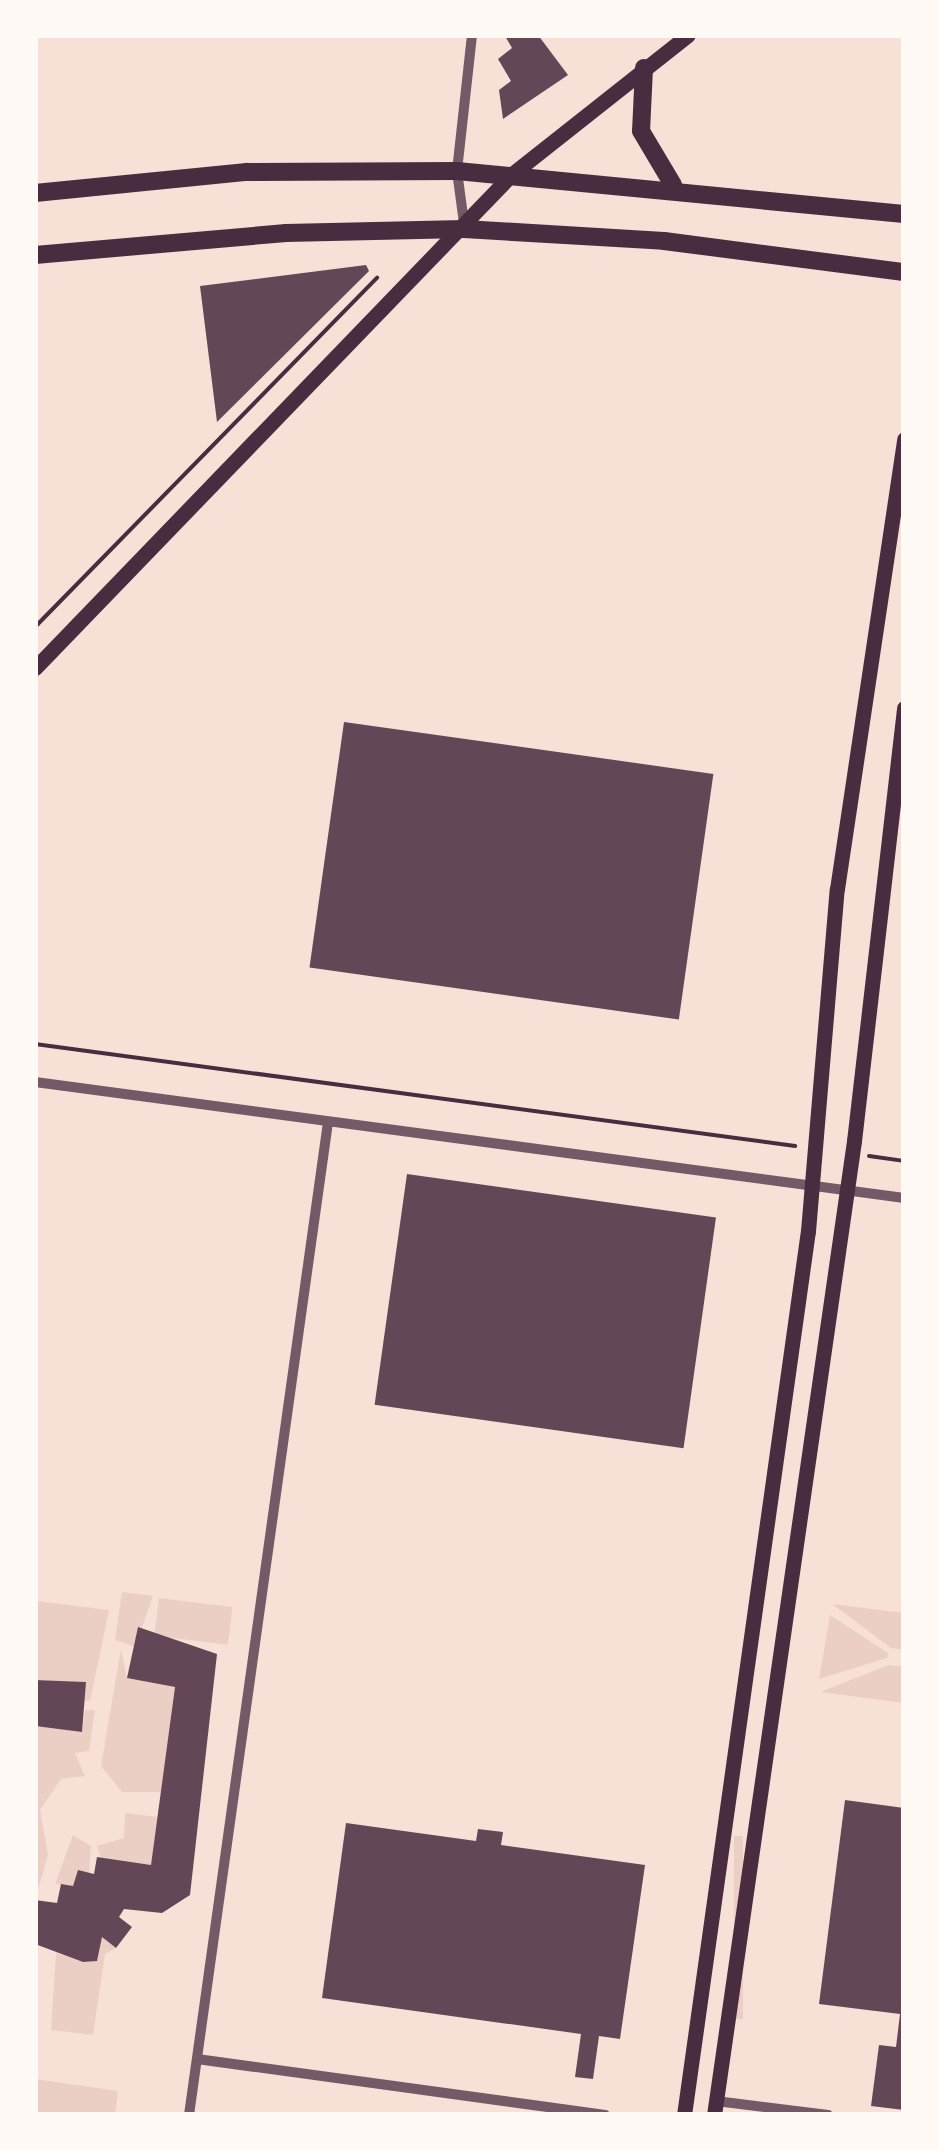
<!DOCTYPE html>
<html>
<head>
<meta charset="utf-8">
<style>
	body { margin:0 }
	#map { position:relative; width:939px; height:2150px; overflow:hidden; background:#f7e1d7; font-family:"Work Sans",sans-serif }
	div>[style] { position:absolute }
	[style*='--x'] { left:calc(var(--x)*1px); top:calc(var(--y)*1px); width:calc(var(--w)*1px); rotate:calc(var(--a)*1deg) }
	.green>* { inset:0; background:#ebcfc5; transform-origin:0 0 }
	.building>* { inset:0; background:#644757; transform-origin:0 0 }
	.path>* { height:4px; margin:-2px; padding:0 2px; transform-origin:2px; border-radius:2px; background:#4a2c40 }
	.minor>* { height:10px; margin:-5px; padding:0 5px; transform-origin:5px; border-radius:5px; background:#755966 }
	.secondary>* { height:15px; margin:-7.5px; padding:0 7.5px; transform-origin:7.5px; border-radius:7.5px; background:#4a2c40 }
	.primary>* { height:18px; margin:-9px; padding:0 9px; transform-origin:9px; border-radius:9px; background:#4a2c40 }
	span { translate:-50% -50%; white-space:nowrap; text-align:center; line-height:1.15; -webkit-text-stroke:8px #fffaf5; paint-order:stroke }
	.frame { position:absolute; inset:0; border:38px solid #fffaf5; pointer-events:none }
</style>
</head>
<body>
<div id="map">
	<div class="green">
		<div style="clip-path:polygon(35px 1581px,37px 1601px,109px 1610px,90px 1701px,83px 1701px,85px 1682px,35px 1680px)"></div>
		<div style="clip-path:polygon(122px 1592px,153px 1596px,135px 1647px,115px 1640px)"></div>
		<div style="left:159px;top:1598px;width:74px;height:38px;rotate:7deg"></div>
		<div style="clip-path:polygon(832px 1604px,904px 1613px,904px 1650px,891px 1648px)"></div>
		<div style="clip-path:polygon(830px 1615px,888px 1653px,887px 1658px,819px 1679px)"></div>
		<div style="clip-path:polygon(121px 1649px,127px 1678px,175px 1687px,161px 1792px,122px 1792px,101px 1766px)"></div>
		<div style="clip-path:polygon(889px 1665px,904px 1667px,904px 1703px,820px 1692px)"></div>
		<div style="clip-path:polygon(85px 1710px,95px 1710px,89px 1751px,75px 1753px,85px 1776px,61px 1779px,40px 1810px,48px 1855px,35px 1900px,35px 1726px,82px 1732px)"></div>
		<div style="clip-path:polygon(125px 1813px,158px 1817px,151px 1865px,101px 1858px,97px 1846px,124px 1838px)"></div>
		<div style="clip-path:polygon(73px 1835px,91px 1846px,89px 1873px,79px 1870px,73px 1886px,55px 1884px)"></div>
		<div style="left:734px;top:1836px;width:9px;height:183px"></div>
		<div style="clip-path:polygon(102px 1937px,116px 1948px,105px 1954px,93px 2035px,51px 2030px,56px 1953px,83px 1962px)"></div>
		<div style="clip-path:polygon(35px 2079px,118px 2091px,115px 2115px,35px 2115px)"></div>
	</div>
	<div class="building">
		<div style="clip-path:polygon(538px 35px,568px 75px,503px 119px,499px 90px,511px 81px,498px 59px,512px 48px,505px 36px)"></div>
		<div style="clip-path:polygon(366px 265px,369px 271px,217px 422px,200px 286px)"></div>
		<div style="left:344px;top:722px;width:373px;height:248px;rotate:8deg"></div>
		<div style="left:407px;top:1174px;width:312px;height:233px;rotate:8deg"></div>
		<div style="clip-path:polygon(138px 1627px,217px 1654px,190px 1895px,162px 1913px,124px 1909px,119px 1917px,132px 1927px,116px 1948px,102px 1937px,97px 1961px,83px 1962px,35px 1944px,35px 1900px,57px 1903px,61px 1884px,73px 1886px,78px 1870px,94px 1874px,97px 1857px,151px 1865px,175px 1687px,127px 1678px)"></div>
		<div style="clip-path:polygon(35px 1680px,86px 1682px,82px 1732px,35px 1726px)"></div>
		<div style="clip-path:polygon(845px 1800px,904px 1808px,904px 2110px,871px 2106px,879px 2045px,896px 2047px,900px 2014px,819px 2004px)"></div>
		<div style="clip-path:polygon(346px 1823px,476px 1841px,478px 1829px,503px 1832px,501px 1845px,645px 1865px,620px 2039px,599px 2036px,593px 2079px,575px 2077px,581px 2034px,322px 1998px)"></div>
	</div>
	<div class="path">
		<div style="--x:35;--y:627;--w:489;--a:-45.6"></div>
		<div style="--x:35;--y:1044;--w:767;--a:7.64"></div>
		<div style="--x:869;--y:1156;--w:35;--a:8"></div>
	</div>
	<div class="minor">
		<div style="--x:464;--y:223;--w:52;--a:-97.7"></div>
		<div style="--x:457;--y:171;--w:137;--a:-83.7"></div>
		<div style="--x:35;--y:1082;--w:877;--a:7.6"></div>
		<div style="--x:197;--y:2059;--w:412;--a:7.8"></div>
		<div style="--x:716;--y:2101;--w:113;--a:7.1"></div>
		<div style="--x:189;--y:2115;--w:1003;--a:-82.03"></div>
	</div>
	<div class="secondary">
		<div style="--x:35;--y:668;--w:687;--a:-46"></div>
		<div style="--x:512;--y:174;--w:224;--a:-38.3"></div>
		<div style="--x:684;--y:2115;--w:893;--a:-82.02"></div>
		<div style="--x:808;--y:1231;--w:343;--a:-85.2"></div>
		<div style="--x:837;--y:889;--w:455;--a:-81.5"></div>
		<div style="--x:714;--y:2115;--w:984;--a:-81.82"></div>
		<div style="--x:854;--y:1141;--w:436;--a:-83.4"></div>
	</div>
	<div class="primary">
		<div style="--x:644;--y:68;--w:63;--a:92.7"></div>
		<div style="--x:641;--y:131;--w:63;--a:59.3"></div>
		<div style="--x:35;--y:193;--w:213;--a:-5.7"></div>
		<div style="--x:247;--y:172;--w:210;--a:-0.3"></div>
		<div style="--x:457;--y:171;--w:449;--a:5.5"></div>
		<div style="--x:35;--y:255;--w:252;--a:-5"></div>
		<div style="--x:286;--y:233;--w:178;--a:-1.3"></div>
		<div style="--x:464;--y:229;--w:200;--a:3.4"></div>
		<div style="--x:664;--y:241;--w:242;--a:7.4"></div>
	</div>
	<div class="frame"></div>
</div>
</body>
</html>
